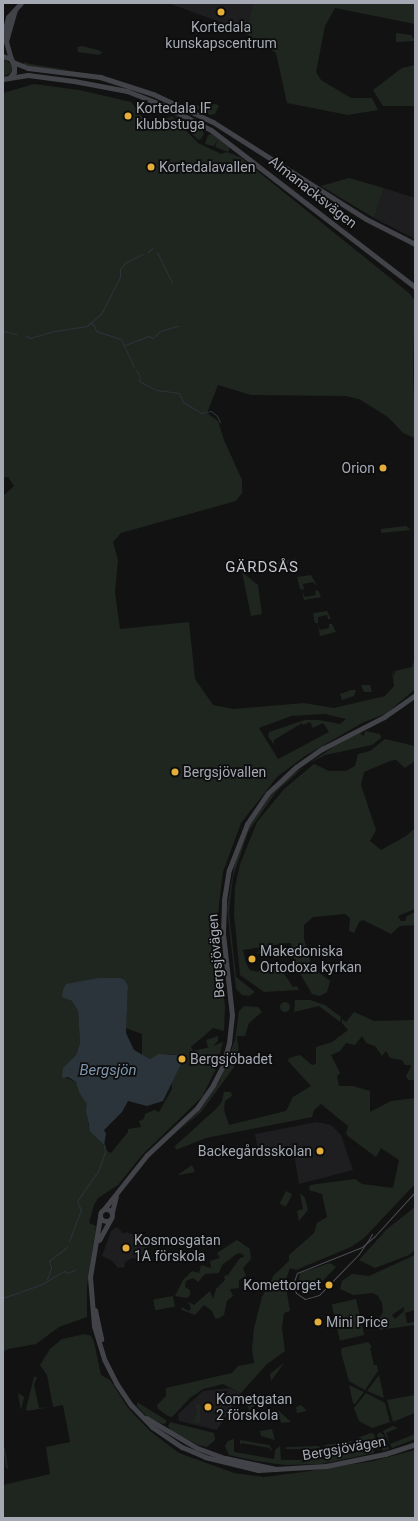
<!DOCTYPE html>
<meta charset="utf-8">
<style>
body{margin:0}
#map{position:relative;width:418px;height:1521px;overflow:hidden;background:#121213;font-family:Roboto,sans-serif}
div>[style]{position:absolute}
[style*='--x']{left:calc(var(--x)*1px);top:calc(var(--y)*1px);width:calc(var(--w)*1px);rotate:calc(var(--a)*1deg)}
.built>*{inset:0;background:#1e1e20;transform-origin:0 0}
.green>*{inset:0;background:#1f2620;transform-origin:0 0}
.round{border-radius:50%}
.water>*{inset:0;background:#2c343b}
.stream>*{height:1px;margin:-0.5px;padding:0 0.5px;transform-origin:0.5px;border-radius:0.5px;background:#2c343b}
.secondary>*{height:5px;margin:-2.5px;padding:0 2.5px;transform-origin:2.5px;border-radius:2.5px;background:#424348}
.secondary>.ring{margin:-2.5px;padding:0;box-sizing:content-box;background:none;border:5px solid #424348;border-radius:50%}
.tram>*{height:1px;margin:-0.5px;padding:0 0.5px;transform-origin:0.5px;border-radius:0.5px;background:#4d4e53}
.dots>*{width:11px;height:11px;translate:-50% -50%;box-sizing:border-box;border:2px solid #0d0d0e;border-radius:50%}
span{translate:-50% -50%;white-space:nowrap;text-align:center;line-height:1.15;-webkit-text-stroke:3.5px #0d0d0e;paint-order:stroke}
.poi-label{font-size:14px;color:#a5a9b3}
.left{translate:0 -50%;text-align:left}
.right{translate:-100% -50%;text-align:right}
.street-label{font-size:14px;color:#a5a9b3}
.neighbourhood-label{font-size:15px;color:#c5c8cf;letter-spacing:1px}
.water-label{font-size:15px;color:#7e95ac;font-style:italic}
.frame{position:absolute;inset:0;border:4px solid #a5a9b3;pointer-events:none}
</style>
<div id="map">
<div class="built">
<div style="clip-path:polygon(168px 3px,253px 3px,249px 21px,239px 29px)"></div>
<div style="clip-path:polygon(384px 188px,415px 198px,415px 239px,374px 218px)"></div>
<div style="left:296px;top:558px;width:4px;height:28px;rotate:76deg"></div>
<div style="clip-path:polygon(317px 1122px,331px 1125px,341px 1135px,353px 1170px,299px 1184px,293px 1148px,259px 1155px,255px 1134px)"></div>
<div style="clip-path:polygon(117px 1227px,124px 1234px,126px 1232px,137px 1236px,138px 1233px,151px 1238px,149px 1245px,138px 1259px,132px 1258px,124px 1263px,125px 1267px,118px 1268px,112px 1261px,102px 1256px,111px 1231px)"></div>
<div style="clip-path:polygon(230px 1388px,241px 1393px,217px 1430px,179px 1421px,178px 1414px,203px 1391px)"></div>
</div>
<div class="green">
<div style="clip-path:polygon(253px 3px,415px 3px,415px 24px,335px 8px,325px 26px,316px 72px,321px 80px,351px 98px,372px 98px,378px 110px,348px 115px,287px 103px,276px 53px,239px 29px,249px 21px)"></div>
<div style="clip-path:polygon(396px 33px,411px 35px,415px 41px,396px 42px)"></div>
<div style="clip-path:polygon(82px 46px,98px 50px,103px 52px,99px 55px,78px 52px,77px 47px)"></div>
<div style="clip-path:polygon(3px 58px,12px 65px,12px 72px,3px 77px)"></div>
<div style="clip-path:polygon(24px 62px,30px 64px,75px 71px,30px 67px,23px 65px)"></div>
<div style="clip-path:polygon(415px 65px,415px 106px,383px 106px,373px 90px,402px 68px)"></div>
<div style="clip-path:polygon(evenodd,34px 84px,79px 90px,131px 102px,143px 118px,157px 123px,172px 116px,198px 143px,221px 154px,227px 152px,240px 157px,409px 293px,415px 301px,413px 371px,415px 438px,403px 433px,388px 417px,359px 399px,346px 396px,251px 395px,218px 385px,207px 413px,218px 421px,224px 440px,242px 480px,242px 493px,236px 501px,121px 533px,113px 542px,118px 560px,115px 592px,120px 629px,189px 622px,195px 679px,213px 705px,234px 709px,304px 703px,334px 708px,385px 696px,394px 686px,392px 670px,394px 676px,395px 671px,412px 667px,415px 658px,415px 689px,387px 713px,362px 723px,305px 756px,277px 777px,241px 823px,223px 872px,219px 904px,217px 933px,225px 1007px,224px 1031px,213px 1028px,191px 1047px,193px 1051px,210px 1047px,208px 1047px,206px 1040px,218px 1036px,218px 1041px,213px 1046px,223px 1042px,216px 1069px,202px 1097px,142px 1155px,118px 1185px,98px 1198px,94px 1205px,89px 1223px,96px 1226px,87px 1286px,87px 1317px,59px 1327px,36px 1344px,8px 1349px,3px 1352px,3px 496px,14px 486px,8px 477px,3px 478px,3px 93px,34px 84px,325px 714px,346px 719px,340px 724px,319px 720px,305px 720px,269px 732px,268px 737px,274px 744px,274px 740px,302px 723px,303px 725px,310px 722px,313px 728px,323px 723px,329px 732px,278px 759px,259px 728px,291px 716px,325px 714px,34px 84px,99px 978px,125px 980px,128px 986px,126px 1028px,142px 1034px,142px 1055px,150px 1059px,169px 1054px,177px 1055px,181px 1056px,182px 1061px,172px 1082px,172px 1089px,159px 1112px,154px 1110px,145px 1114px,144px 1119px,139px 1121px,141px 1127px,128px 1129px,128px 1132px,111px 1153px,107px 1151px,104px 1141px,102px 1143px,92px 1132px,88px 1124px,87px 1104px,76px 1082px,62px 1076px,66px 1066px,76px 1055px,80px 1043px,78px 1011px,72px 1001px,62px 996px,99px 978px)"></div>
<div style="clip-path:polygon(216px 104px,219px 106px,215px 114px,210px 115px,192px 106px)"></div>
<div style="clip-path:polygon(172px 113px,202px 128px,204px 134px,201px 139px,198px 140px)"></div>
<div style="clip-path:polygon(212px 134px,230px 148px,228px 152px,215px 147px,218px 139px,214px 146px,205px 144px,208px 135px)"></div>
<div style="clip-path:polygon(349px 178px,384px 188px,374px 218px,321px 186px)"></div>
<div style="clip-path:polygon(406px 526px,411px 530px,381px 533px,381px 529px)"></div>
<div style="clip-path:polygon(242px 572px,258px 585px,262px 614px,251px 616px)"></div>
<div style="clip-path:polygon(311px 575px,317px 586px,313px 582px,303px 584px,304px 590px,300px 589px,297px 577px)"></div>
<div style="clip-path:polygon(318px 590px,321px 597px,304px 600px,302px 591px,305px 597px,316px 595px,315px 591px)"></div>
<div style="clip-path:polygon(327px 611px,331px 619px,328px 619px,327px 615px,318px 617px,318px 623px,315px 623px,313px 613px)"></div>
<div style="clip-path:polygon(329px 624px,332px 624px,336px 632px,320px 636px,318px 625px,320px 630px,329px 628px)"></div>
<div style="clip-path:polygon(361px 685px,370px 685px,372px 692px,364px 692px)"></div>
<div style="clip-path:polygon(351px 690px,356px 690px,354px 696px,342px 700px,340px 694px)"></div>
<div style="clip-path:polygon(365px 731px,380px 734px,381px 738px,372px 745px,325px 755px,306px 765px,276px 792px,248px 832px,233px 877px,229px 912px,236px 977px,255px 992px,249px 996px,242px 995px,236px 989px,227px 908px,235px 861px,249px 827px,269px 797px,287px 778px,335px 746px,360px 733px,364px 736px)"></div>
<div style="clip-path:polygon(385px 739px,415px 746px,415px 761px,405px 768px,396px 760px,390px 761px,364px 772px,361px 785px,376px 830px,370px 841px,381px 850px,406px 836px,415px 828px,415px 909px,398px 916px,401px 921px,405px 921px,407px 916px,415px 912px,415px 925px,400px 926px,391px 934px,363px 920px,359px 922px,354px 933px,349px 931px,350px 918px,345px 914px,313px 917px,304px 925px,304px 939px,312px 967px,330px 981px,327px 992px,320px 996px,312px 994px,295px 965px,291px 943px,287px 943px,243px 950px,246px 963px,250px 970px,258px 972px,274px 963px,279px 966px,293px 987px,297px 986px,299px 990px,264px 992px,240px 975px,234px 915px,235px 887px,240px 864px,257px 822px,284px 789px,314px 764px,329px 771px,346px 771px,355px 766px,358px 754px,370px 751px)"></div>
<div style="clip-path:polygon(259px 950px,271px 951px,272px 957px,264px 955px,264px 951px,257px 954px)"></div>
<div style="clip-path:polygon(295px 1000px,310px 1000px,325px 1005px,341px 1017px,340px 1022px,319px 1006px,294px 1012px)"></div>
<div class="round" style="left:280px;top:1002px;width:10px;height:10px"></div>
<div style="clip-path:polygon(244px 1006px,258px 1007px,262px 1012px,249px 1023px,245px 1036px,237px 1036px,239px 1055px,234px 1067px,201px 1112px,177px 1132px,200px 1110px,219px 1082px,235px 1040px,239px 1011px)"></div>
<div style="clip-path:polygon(354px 1012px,374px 1021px,415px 1020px,415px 1079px,413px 1080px,408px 1080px,406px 1076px,411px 1067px,410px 1065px,405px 1065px,402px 1060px,390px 1058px,386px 1051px,382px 1056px,375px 1046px,366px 1043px,362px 1036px,355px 1045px,346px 1043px,340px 1051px,331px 1055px,340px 1073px,337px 1076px,339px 1086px,353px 1086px,370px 1091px,370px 1112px,391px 1101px,415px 1098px,415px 1184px,364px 1238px,351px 1247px,296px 1270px,290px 1268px,285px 1282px,290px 1311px,284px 1313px,282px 1328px,285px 1351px,267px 1364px,241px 1393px,223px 1384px,203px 1389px,190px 1398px,172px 1417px,168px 1416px,158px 1409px,157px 1405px,166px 1396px,166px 1388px,232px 1373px,238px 1366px,254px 1363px,252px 1349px,254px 1328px,262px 1297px,274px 1275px,289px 1261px,289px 1255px,314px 1233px,317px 1223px,327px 1217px,322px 1194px,309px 1190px,310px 1185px,355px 1179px,362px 1184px,393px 1188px,399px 1160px,381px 1148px,376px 1157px,349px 1137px,346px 1134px,348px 1126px,321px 1104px,314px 1110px,312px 1117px,206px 1138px,176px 1150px,175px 1146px,217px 1108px,222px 1101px,224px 1092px,231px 1092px,232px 1096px,225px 1101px,224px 1110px,229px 1125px,286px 1111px,293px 1097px,311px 1086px,288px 1061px,289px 1058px,300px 1055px,312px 1065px,316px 1064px,316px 1047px,332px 1042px,348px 1030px,342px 1023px,342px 1019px,346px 1022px)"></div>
<div style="clip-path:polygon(192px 1165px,195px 1172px,179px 1175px,179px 1174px)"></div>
<div style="left:286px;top:1191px;width:7px;height:14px;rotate:27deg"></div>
<div style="clip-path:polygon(300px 1193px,305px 1198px,308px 1210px,299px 1221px,297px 1211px,303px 1209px)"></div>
<div style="clip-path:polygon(415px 1207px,415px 1250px,409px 1255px,375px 1268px,359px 1260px,386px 1230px)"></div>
<div style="clip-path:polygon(237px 1240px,250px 1249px,251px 1259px,243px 1268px,246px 1276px,239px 1280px,239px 1288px,230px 1289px,233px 1296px,227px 1301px,224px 1315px,218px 1319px,215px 1318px,212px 1311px,204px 1305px,195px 1315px,182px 1310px,181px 1307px,189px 1311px,191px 1308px,188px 1302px,194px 1305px,210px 1291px,213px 1299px,216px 1289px,225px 1280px,224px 1276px,228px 1275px,240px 1258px,244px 1257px,243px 1254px,238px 1253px,222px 1265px,219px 1273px,205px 1274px,198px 1282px,193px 1278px,186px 1281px,185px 1287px,190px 1290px,190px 1295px,187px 1298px,175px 1296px,183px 1280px,192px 1271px,199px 1273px,201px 1265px,211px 1268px,210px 1261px,220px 1258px,217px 1253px)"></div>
<div style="clip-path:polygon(evenodd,415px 1255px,415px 1310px,405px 1313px,407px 1323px,415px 1322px,415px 1325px,379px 1330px,378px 1321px,383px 1312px,382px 1303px,378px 1296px,373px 1293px,353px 1295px,340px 1289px,342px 1281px,352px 1274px,369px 1276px,415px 1255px,404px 1307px,404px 1311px,395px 1319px,392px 1315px,404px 1307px)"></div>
<div style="clip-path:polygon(330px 1263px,336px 1267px,313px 1291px,307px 1292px,303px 1288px,299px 1280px,300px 1273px)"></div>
<div style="left:173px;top:1296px;width:11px;height:20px;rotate:80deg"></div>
<div style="left:356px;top:1299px;width:37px;height:25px;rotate:77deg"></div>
<div style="clip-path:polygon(85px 1334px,91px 1336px,94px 1342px,101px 1375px,110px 1380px,128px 1408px,150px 1431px,179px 1453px,234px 1473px,264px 1477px,303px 1472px,373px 1461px,415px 1450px,415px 1518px,3px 1518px,3px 1485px,50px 1474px,46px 1447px,70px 1442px,63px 1405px,53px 1407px,47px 1375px,40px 1365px,50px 1349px,62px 1339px)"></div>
<div style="clip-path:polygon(368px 1342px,372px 1347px,370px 1348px,374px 1365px,377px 1365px,378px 1371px,365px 1390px,349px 1381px,341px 1352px,342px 1348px)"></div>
<div style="clip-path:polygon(285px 1362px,284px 1363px,271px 1381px,270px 1374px)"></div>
<div style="clip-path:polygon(379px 1375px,384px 1398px,367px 1391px)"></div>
<div style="clip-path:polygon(34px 1377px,37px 1377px,34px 1384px,39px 1408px,50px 1407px,27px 1411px,26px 1409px)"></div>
<div style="clip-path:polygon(16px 1383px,18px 1393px,24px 1397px,21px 1410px)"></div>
<div style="clip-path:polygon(349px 1385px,364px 1392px,355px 1404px,353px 1403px)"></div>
<div style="clip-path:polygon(366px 1393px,385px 1403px,390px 1422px,372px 1428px,359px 1421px,354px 1408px)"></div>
<div style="clip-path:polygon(415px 1395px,415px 1413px,393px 1422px,387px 1400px)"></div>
<div style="clip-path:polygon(257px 1399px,259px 1401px,249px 1411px,247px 1403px)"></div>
<div style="clip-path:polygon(137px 1402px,166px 1420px,166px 1423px,163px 1424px,148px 1418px,137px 1406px)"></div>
<div style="clip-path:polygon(195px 1404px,200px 1404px,200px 1423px,193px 1422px,197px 1411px)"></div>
<div style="clip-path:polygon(301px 1405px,307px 1411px,297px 1413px,296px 1407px)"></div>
<div style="clip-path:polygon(278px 1410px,291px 1422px,281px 1423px)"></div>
<div style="clip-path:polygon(170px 1422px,214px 1433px,215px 1440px,207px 1447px,198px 1445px,171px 1431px,168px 1426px)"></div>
<div style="clip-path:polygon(393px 1426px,398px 1428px,386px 1433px,390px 1444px,415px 1434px,415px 1439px,392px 1448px,383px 1431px)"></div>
<div style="clip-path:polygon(272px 1429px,275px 1440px,261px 1436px,260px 1431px)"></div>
<div style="clip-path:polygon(380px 1432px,384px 1436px,389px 1449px,383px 1451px,377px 1435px)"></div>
<div style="clip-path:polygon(371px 1433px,374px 1434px,377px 1444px,373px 1447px,374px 1453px,321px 1464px,285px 1465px,256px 1461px,229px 1455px,225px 1446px,228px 1441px,234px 1439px,234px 1452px,274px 1459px,275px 1450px,280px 1446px,281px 1460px,312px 1460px,369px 1450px,366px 1440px,358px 1441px,358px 1438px)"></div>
<div style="clip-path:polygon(240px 1440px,269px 1445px,272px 1449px,270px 1451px,270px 1448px,241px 1443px,240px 1446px)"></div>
<div style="clip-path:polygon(351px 1441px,354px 1442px,324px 1447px,325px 1445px)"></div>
<div style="clip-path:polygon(3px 1445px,5px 1448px,8px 1469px,6px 1468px)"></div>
<div style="clip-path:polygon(319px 1446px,320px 1448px,311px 1449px,285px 1449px,287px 1447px)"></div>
</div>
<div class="water">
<div style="clip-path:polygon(99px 978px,120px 978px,125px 980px,128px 986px,126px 1033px,134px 1050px,150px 1059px,159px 1054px,177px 1055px,182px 1062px,163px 1101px,147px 1106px,128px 1101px,122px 1112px,104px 1130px,106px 1134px,104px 1145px,90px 1131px,86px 1110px,87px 1104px,80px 1094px,76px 1082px,68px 1077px,63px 1078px,62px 1076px,63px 1068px,76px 1055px,80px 1043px,78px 1011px,72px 1001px,62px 997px,63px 990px,66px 984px)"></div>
</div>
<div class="stream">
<div style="--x:148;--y:252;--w:6;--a:-39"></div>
<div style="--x:157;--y:252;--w:34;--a:64"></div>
<div style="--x:90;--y:323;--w:4;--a:27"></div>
<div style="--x:94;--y:325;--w:6;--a:72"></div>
<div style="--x:96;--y:331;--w:26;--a:18"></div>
<div style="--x:121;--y:339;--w:31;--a:65"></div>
<div style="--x:3;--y:331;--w:14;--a:12"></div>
<div style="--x:26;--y:336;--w:4;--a:27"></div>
<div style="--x:30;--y:338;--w:26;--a:-16"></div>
<div style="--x:55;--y:331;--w:32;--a:-9"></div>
<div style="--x:87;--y:326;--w:18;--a:-41"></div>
<div style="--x:101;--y:314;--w:42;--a:-62.8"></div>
<div style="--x:120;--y:277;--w:8;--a:-90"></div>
<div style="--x:120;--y:269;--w:8;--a:-50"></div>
<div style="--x:125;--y:263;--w:20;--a:-27"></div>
<div style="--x:125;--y:345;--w:25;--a:-21"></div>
<div style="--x:148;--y:336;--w:5;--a:22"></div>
<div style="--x:153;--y:338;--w:10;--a:-45"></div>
<div style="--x:160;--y:331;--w:19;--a:-16"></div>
<div style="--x:136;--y:370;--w:7;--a:56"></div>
<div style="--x:140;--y:376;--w:5;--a:101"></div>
<div style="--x:139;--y:381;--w:20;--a:27"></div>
<div style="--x:157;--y:390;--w:22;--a:8"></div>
<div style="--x:179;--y:393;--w:10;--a:66"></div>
<div style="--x:183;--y:402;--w:21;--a:31"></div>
<div style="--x:201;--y:413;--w:10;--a:-11"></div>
<div style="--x:211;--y:411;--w:8;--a:40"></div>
<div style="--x:217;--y:416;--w:7;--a:63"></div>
<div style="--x:69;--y:1241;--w:33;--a:-69"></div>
<div style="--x:81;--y:1210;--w:10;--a:-114"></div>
<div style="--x:77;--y:1201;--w:39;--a:-55"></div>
<div style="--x:99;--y:1169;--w:18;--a:-71"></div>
<div style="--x:105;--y:1152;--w:7;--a:-98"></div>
<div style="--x:47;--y:1279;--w:12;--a:-70"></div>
<div style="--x:51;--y:1268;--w:7;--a:-106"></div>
<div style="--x:49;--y:1261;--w:23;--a:-38"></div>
<div style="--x:3;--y:1298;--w:41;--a:-19.7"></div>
<div style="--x:42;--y:1284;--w:26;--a:-31"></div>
<div style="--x:64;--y:1271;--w:4;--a:34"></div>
<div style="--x:67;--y:1273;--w:9;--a:-21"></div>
</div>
<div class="secondary">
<div style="--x:3;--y:36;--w:20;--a:-75"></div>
<div style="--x:8;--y:17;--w:19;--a:-47"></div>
<div style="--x:3;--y:56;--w:9;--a:21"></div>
<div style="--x:11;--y:59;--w:8;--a:67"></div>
<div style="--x:14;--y:66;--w:6;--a:90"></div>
<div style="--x:14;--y:72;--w:8;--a:130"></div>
<div style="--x:11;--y:59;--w:19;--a:-106"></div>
<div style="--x:6;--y:41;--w:32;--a:-74"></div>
<div style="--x:13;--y:62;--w:16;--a:22"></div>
<div style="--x:28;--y:68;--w:73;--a:7.1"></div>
<div style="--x:100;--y:77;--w:56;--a:17.8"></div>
<div style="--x:153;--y:94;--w:66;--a:25"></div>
<div style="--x:213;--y:122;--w:181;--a:32.4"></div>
<div style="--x:366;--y:219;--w:55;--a:27"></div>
<div style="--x:3;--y:79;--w:25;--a:-9"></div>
<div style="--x:28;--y:75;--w:46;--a:7.4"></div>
<div style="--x:74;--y:81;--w:54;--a:10.7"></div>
<div style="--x:127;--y:91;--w:41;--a:21.5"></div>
<div style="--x:165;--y:106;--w:52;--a:27.6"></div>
<div style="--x:211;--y:130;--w:257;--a:37.6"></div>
<div class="ring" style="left:100px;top:1209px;width:7px;height:7px"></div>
<div style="--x:104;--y:1209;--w:69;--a:-51.5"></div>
<div style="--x:147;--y:1155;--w:69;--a:-43.2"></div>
<div style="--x:197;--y:1108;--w:28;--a:-55"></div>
<div style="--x:213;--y:1085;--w:22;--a:-63"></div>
<div style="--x:223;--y:1065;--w:23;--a:-75"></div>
<div style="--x:229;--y:1043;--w:28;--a:-84"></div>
<div style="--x:232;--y:1015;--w:82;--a:-96.3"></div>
<div style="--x:223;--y:933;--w:33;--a:-88"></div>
<div style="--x:224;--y:900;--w:30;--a:-81"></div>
<div style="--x:229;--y:870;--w:49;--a:-68.6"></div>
<div style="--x:247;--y:824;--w:37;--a:-56"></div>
<div style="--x:268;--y:793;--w:38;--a:-43"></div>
<div style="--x:296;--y:767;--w:32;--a:-35"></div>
<div style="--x:322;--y:749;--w:70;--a:-27.3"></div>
<div style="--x:384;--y:717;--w:38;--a:-35"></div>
<div style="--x:112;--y:1212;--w:16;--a:-76"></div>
<div style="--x:100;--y:1217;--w:61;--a:99.5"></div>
<div style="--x:90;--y:1277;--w:49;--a:85.3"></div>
<div style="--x:94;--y:1326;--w:34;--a:73"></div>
<div style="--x:104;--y:1359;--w:27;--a:63"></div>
<div style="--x:116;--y:1383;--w:27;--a:56"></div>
<div style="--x:131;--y:1405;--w:30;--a:46"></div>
<div style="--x:152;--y:1427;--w:36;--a:34"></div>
<div style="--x:182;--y:1447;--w:25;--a:23"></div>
<div style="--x:205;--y:1457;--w:55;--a:13.8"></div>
<div style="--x:258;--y:1470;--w:68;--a:-3.4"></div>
<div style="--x:326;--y:1466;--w:60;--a:-11.5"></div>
<div style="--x:385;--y:1454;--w:32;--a:-18"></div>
<div style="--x:99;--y:1240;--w:23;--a:-61"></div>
<div style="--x:95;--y:1310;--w:30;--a:78"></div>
<div style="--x:146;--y:1418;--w:59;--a:30.5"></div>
<div style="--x:197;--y:1448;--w:30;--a:20"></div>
<div style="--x:225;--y:1458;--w:52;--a:12.2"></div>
</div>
<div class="tram">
<div style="--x:372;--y:1234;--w:6;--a:121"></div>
<div style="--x:369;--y:1239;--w:18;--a:124"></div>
<div style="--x:359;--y:1254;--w:57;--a:134.3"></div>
<div style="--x:319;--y:1295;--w:15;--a:164"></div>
<div style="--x:305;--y:1299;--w:11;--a:-146"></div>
<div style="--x:296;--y:1293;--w:9;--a:-108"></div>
<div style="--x:293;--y:1284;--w:12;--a:-70"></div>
<div style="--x:297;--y:1273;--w:70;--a:-21.8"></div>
<div style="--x:362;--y:1247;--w:16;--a:-40"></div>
<div style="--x:374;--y:1237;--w:61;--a:-47.7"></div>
</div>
<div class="dots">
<div style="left:221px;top:12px;background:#e3af3a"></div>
<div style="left:128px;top:116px;background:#e3af3a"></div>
<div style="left:151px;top:167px;background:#e3af3a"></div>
<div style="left:383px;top:468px;background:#e3af3a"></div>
<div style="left:175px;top:772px;background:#e3af3a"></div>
<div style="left:252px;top:959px;background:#e3af3a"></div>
<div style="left:182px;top:1059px;background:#e3af3a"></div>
<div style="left:320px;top:1151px;background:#e3af3a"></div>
<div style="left:126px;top:1248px;background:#e3af3a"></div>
<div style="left:329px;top:1285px;background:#e3af3a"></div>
<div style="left:318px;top:1322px;background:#e3af3a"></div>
<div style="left:208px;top:1407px;background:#e3af3a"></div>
</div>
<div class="poi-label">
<span style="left:221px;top:35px">Kortedala<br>kunskapscentrum</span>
<span class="left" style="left:136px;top:116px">Kortedala IF<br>klubbstuga</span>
<span class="left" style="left:159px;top:167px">Kortedalavallen</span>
<span class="right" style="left:375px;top:468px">Orion</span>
<span class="left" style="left:183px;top:772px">Bergsjövallen</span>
<span class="left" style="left:260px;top:959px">Makedoniska<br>Ortodoxa kyrkan</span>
<span class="left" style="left:190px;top:1059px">Bergsjöbadet</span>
<span class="right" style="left:312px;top:1151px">Backegårdsskolan</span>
<span class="left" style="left:134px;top:1248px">Kosmosgatan<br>1A förskola</span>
<span class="right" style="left:321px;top:1285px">Komettorget</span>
<span class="left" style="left:326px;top:1322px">Mini Price</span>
<span class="left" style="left:216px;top:1407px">Kometgatan<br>2 förskola</span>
</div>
<div class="street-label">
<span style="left:313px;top:192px;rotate:38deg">Almanacksvägen</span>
<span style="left:216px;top:956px;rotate:-95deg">Bergsjövägen</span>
<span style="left:344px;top:1448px;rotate:-10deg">Bergsjövägen</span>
</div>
<div class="neighbourhood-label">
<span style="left:262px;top:568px">GÄRDSÅS</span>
</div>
<div class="water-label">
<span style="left:108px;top:1071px">Bergsjön</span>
</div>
<div class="frame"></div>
</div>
